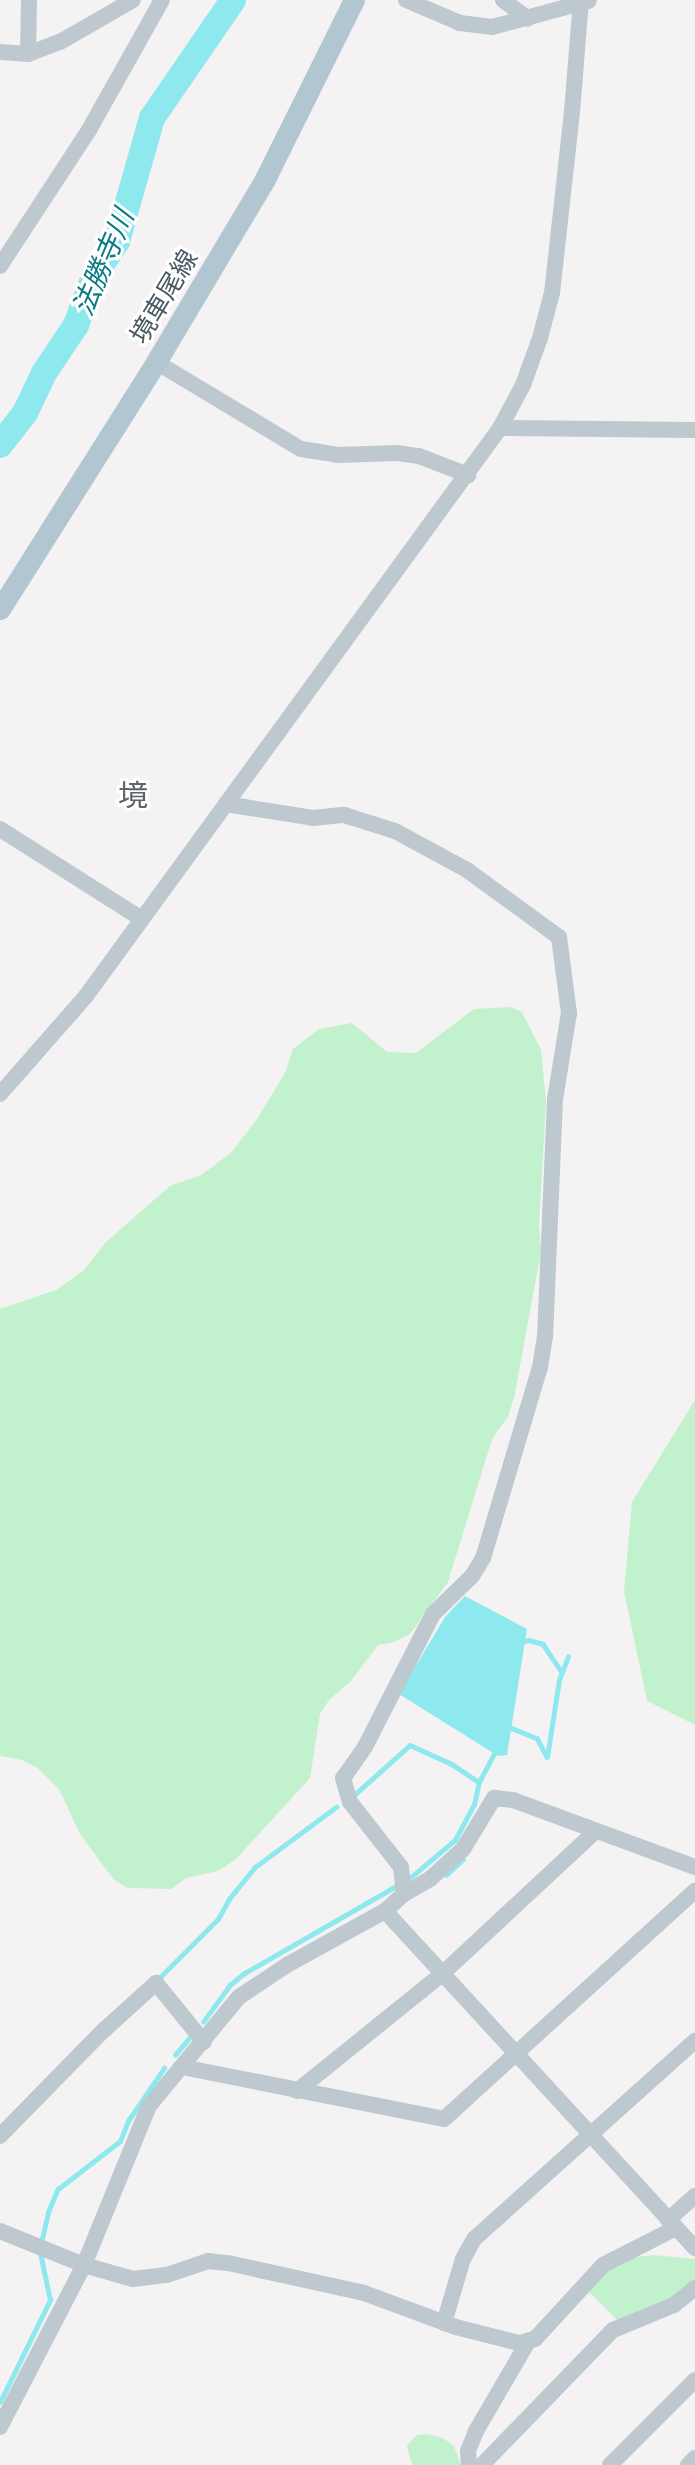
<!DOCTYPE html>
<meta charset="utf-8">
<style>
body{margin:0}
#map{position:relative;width:695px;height:2465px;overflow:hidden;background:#f5f2f3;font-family:Commissioner,"Noto Sans JP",sans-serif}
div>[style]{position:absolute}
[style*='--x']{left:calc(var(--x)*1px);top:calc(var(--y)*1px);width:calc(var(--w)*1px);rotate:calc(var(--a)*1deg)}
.green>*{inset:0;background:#c2f1cd}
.water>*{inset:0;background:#8ee9ef}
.stream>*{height:4.5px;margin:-2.25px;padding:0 2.25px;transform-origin:2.25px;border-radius:2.25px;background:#8ee9ef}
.river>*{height:26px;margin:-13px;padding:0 13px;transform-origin:13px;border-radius:13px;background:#8ee9ef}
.minor>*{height:16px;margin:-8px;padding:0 8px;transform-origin:8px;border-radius:8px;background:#bdc9cf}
.major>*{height:21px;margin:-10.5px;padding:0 10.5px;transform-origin:10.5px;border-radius:10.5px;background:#b2c6d1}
span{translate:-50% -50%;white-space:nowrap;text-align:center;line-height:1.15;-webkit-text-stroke:6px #fff;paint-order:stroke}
.street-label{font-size:26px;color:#495961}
.water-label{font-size:28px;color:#0b7c83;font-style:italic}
.quarter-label{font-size:30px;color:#5e6468}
</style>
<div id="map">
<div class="green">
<div style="clip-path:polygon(510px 1007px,522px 1012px,541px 1050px,546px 1101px,539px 1226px,541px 1252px,514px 1398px,508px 1417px,495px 1434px,489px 1449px,448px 1582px,410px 1634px,394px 1642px,378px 1645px,351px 1681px,329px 1700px,320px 1714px,310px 1778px,236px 1859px,218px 1871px,186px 1878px,171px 1889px,128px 1888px,114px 1880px,80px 1834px,59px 1789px,39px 1769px,22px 1760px,0 1756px,0 1309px,56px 1290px,84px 1270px,106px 1242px,170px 1186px,201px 1175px,231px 1153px,257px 1119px,285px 1073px,293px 1049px,319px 1029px,352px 1023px,387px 1052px,416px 1053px,474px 1009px)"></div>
<div style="clip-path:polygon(695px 1400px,695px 1725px,647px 1701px,624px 1591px,632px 1502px)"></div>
<div style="clip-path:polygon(654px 2255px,695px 2259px,695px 2282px,680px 2297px,619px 2322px,588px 2291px,609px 2269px,628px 2258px)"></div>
<div style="clip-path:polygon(427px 2434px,443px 2438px,454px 2446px,461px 2465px,412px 2465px,407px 2446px,417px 2435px)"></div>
</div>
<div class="water">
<div style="clip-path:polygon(465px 1596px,527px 1629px,507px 1755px,498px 1756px,399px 1694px,445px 1617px)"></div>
</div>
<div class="stream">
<div style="--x:519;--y:1642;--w:10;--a:-11"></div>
<div style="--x:529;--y:1640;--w:15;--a:16"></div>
<div style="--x:543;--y:1644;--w:32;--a:56"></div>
<div style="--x:504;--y:1725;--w:35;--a:22"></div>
<div style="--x:537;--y:1738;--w:21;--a:62"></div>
<div style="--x:547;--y:1757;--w:78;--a:-81.1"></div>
<div style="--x:559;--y:1680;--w:25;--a:-69"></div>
<div style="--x:353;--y:1796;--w:76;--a:-41.8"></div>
<div style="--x:410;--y:1745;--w:46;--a:24.3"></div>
<div style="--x:452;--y:1764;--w:32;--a:34"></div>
<div style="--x:446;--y:1875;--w:23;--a:-43"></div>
<div style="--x:411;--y:1877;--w:57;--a:-40.1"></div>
<div style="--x:455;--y:1840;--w:40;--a:-62"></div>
<div style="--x:474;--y:1805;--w:24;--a:-78"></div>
<div style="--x:479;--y:1782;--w:38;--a:-62"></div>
<div style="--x:160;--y:1977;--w:82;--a:-45"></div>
<div style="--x:218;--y:1919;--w:23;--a:-61"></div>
<div style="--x:229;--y:1899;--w:41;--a:-50.9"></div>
<div style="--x:255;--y:1867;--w:101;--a:-36.5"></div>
<div style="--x:203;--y:2022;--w:46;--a:-53.9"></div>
<div style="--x:230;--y:1985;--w:17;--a:-40"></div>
<div style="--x:243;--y:1974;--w:177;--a:-29.9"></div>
<div style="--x:175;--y:2055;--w:25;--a:-50"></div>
<div style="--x:42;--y:2239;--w:28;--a:-77"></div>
<div style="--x:48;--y:2212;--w:25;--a:-67"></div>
<div style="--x:58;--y:2189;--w:78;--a:-37.7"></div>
<div style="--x:120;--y:2141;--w:22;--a:-68"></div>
<div style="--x:128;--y:2121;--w:64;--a:-55.8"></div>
<div style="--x:0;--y:2402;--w:114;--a:-63.9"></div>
<div style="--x:50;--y:2300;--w:48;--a:-102"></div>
</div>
<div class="river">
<div style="--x:0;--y:445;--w:41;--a:-52"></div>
<div style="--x:25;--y:413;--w:44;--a:-64.6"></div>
<div style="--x:44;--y:373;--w:58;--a:-56.3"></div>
<div style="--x:76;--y:325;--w:54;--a:-69.6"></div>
<div style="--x:95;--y:274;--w:40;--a:-56"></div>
<div style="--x:117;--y:241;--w:128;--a:-74.1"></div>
<div style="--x:152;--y:118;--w:143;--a:-55.5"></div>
</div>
<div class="minor">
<div style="--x:406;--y:0;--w:59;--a:23.1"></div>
<div style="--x:460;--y:23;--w:32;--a:7"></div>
<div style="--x:492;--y:27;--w:100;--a:-15"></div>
<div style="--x:503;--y:0;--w:31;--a:37"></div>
<div style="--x:0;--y:52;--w:28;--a:4"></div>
<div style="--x:28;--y:54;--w:34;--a:-21"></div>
<div style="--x:60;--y:42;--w:84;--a:-29.9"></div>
<div style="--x:28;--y:54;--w:54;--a:-88.9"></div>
<div style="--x:0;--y:266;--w:163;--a:-56.8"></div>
<div style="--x:89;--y:130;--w:149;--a:-60.7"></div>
<div style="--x:156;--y:362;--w:169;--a:31"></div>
<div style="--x:301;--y:449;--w:36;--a:9"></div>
<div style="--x:337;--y:455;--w:60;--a:-1.9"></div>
<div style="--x:397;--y:453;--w:22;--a:8"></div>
<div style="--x:419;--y:456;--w:53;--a:21.2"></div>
<div style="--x:500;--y:428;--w:195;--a:0.6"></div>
<div style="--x:226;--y:804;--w:88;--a:9.1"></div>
<div style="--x:313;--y:818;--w:31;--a:-6"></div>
<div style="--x:344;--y:815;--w:53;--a:17.4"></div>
<div style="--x:395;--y:831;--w:82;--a:28.4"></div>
<div style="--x:467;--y:870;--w:114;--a:36.1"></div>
<div style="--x:559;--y:937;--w:77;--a:82.5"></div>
<div style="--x:569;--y:1013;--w:87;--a:99.2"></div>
<div style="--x:555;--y:1099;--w:237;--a:92.4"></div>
<div style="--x:545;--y:1336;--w:31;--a:99"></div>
<div style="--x:540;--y:1367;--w:199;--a:106.6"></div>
<div style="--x:483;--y:1558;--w:21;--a:121"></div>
<div style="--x:472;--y:1576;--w:54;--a:135.7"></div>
<div style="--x:433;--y:1614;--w:149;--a:117.1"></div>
<div style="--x:365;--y:1747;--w:38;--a:125"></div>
<div style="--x:343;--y:1778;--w:25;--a:74"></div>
<div style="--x:350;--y:1802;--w:83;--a:51.9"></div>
<div style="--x:401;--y:1867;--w:27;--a:84"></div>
<div style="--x:0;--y:829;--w:168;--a:32.4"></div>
<div style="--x:0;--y:1094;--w:130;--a:-48.7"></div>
<div style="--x:86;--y:996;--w:703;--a:-53.91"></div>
<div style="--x:500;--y:428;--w:49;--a:-61.9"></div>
<div style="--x:523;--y:385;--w:50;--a:-70.1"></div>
<div style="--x:540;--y:338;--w:47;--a:-75.1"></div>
<div style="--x:552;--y:293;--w:182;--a:-83.7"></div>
<div style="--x:572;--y:112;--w:112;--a:-85.4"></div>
<div style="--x:385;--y:1911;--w:458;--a:47.4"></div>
<div style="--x:182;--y:2067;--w:267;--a:11.2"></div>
<div style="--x:444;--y:2119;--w:339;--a:-42.3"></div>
<div style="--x:297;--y:2091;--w:188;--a:-38.9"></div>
<div style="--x:443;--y:1973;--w:209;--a:-42.9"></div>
<div style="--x:0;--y:2136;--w:147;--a:-45.6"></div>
<div style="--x:103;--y:2031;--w:72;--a:-42.2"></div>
<div style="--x:156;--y:1983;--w:76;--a:50.9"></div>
<div style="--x:668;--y:2220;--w:36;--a:-42"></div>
<div style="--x:0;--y:2231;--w:91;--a:22"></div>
<div style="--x:84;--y:2265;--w:51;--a:15.9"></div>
<div style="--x:133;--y:2279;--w:34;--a:-7"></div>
<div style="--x:167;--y:2275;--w:43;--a:-18.9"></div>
<div style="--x:208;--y:2261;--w:20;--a:6"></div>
<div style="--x:228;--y:2263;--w:139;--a:12.4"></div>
<div style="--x:364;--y:2293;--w:98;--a:20.3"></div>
<div style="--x:456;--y:2327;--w:65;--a:14.3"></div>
<div style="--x:519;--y:2343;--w:16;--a:-14"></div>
<div style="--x:535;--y:2339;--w:100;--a:-47.4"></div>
<div style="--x:603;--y:2265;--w:82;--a:-26.9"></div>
<div style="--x:444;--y:2323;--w:67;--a:-73.5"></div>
<div style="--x:463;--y:2259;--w:23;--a:-61"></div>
<div style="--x:474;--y:2239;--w:297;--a:-41.9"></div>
<div style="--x:0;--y:2427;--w:182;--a:-62.6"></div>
<div style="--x:84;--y:2265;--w:172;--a:-67.8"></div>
<div style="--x:149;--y:2106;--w:141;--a:-50.5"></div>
<div style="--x:239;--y:1997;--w:58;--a:-33.7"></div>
<div style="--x:287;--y:1965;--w:112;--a:-28.9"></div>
<div style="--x:385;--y:1911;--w:25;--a:-42"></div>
<div style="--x:404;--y:1894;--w:30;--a:-30"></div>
<div style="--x:430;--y:1879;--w:45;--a:-42.3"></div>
<div style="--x:463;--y:1849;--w:60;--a:-58.7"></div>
<div style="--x:494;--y:1798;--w:19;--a:6"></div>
<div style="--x:513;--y:1800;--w:194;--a:20.2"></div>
<div style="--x:469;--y:2465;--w:14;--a:-94"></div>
<div style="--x:468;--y:2451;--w:22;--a:-68"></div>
<div style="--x:476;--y:2431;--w:105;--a:-59.8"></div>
<div style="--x:482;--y:2465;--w:188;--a:-45.9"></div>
<div style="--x:613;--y:2330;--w:66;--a:-22.3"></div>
<div style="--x:674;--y:2305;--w:27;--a:-39"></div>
<div style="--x:610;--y:2465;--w:120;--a:-45"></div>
<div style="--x:688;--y:2465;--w:10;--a:-45"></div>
</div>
<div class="major">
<div style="--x:0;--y:609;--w:292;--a:-57.7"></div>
<div style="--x:156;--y:362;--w:211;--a:-59.2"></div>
<div style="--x:264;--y:181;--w:202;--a:-63.6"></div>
</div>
<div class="street-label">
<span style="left:163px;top:296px;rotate:-59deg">境車尾線</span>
</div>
<div class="water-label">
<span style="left:102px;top:262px;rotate:-67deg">法勝寺川</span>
</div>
<div class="quarter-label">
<span style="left:133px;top:794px">境</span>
</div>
</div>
